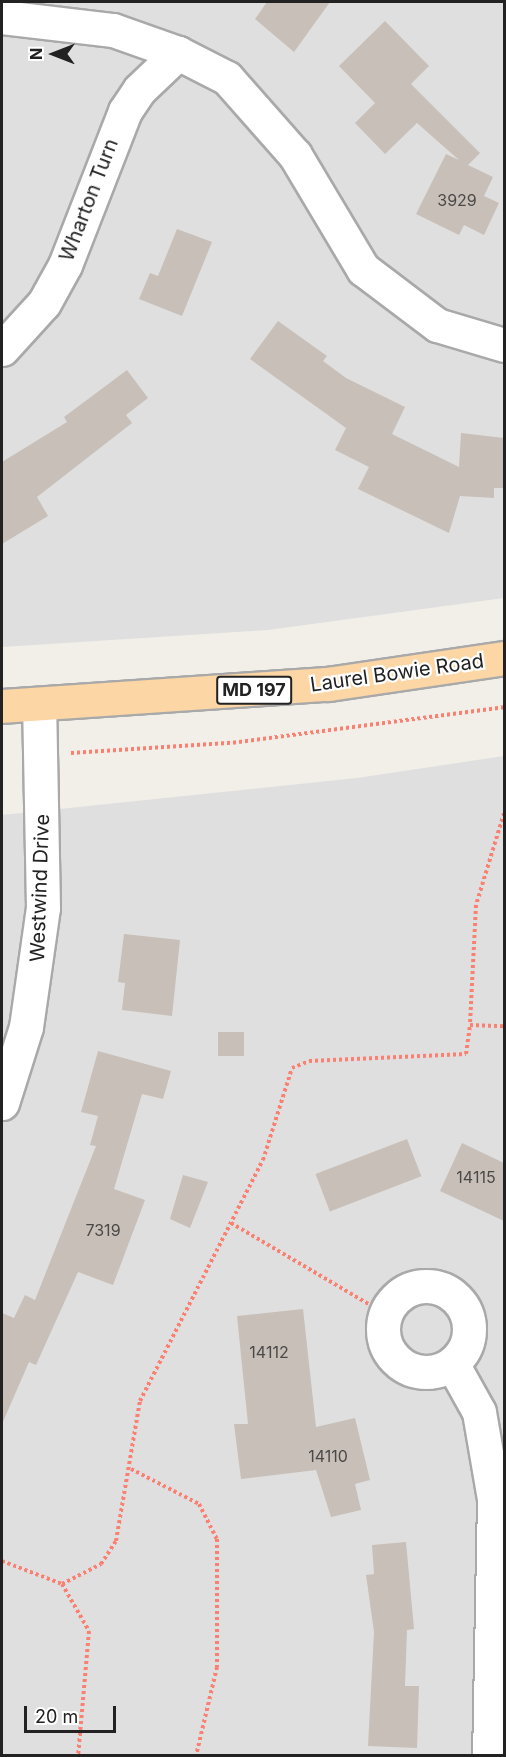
<!DOCTYPE html>
<style>
body{margin:0}
#map{position:relative;width:506px;height:1757px;overflow:hidden;background:#f2efe9;font-family:Inter,sans-serif}
div>[style]{position:absolute}
[style*='--x']{left:calc(var(--x)*1px);top:calc(var(--y)*1px);width:calc(var(--w)*1px);rotate:calc(var(--a)*1deg)}
.residential>*{inset:0;background:#e0dfdf}
.building>*{inset:0;background:#c7bfb8;transform-origin:0 0}
.path>*{height:4px;margin-top:-2px;transform-origin:0;background:repeating-linear-gradient(90deg,#fa8072 0 3px,transparent 0 6px)}
.roads{filter:drop-shadow(2px 0 #a9a9a9) drop-shadow(-2px 0 #a9a9a9) drop-shadow(0 2px #a9a9a9) drop-shadow(0 -2px #a9a9a9)}
.minor>*{height:33px;margin:-16.5px;padding:0 16.5px;transform-origin:16.5px;border-radius:16.5px;background:#fff}
.minor>.ring{margin:-16.5px;padding:0;box-sizing:content-box;background:none;border:33px solid #fff;border-radius:50%}
.primary>*{height:33px;margin:-16.5px;padding:0 16.5px;transform-origin:16.5px;border-radius:16.5px;background:#fcd6a4}
span{translate:-50% -50%;white-space:nowrap;text-align:center;line-height:1.15;-webkit-text-stroke:4.5px #fff;paint-order:stroke}
.number-label{font-size:16px;color:#4b4948}
.number-label span{-webkit-text-stroke-width:0}
.shield-label span{padding:2px 4px;background:#fff;border:2px solid;border-radius:4px;-webkit-text-stroke-width:0}
.shield-label{font-size:18px;color:#222;font-weight:700}
.street-label{font-size:20px;color:#222}
.frame{position:absolute;inset:0;border:3px solid #222;pointer-events:none}
.north{position:absolute;left:24px;top:24px;width:60px;height:60px;-webkit-text-stroke:4px #fff;paint-order:stroke;rotate:270deg;font-size:16px;font-weight:700;line-height:24px;text-align:center;color:#222}
.north::after{content:'';display:block;margin:auto;width:21px;height:27px;background:#222;clip-path:polygon(50% 0,100% 100%,50% 72%,0 100%)}
.scale{position:absolute;left:24px;top:1706px;width:92px;height:27px;box-sizing:border-box;border:3px solid #222;border-top:0;padding-left:8px;font-size:18px;line-height:21px;white-space:nowrap;color:#222;-webkit-text-stroke:4px #fff;paint-order:stroke}
</style>
<div id="map">
<div class="residential">
<div style="clip-path:polygon(2px 2px,504px 2px,504px 598px,268px 630px,2px 647px)"></div>
<div style="clip-path:polygon(504px 756px,504px 1755px,2px 1755px,2px 815px,357px 778px)"></div>
</div>
<div class="building">
<div style="clip-path:polygon(267px 2px,330px 2px,294px 52px,255px 19px)"></div>
<div style="clip-path:polygon(385px 21px,429px 66px,411px 84px,480px 153px,468px 165px,493px 177px,484px 196px,499px 203px,484px 235px,464px 225px,459px 235px,416px 214px,446px 154px,459px 160px,417px 123px,385px 154px,355px 123px,375px 103px,339px 66px)"></div>
<div style="clip-path:polygon(177px 229px,212px 242px,182px 316px,139px 299px,150px 273px,158px 276px)"></div>
<div style="clip-path:polygon(278px 321px,327px 356px,323px 361px,346px 378px,405px 407px,392px 434px,459px 467px,461px 433px,504px 438px,504px 488px,494px 488px,494px 498px,460px 496px,449px 533px,358px 489px,369px 467px,335px 450px,346px 428px,250px 359px)"></div>
<div style="clip-path:polygon(127px 370px,148px 398px,126px 415px,132px 423px,37px 497px,48px 516px,2px 544px,2px 462px,67px 422px,64px 417px)"></div>
<div style="clip-path:polygon(124px 934px,180px 940px,172px 1016px,122px 1010px,125px 983px,118px 982px)"></div>
<div style="left:244px;top:1032px;width:24px;height:26px;rotate:90deg"></div>
<div style="clip-path:polygon(98px 1051px,171px 1071px,163px 1099px,142px 1094px,114px 1189px,145px 1200px,113px 1285px,78px 1272px,36px 1365px,29px 1362px,2px 1424px,2px 1313px,14px 1318px,25px 1295px,35px 1300px,96px 1146px,90px 1145px,98px 1116px,81px 1112px)"></div>
<div style="left:407px;top:1139px;width:40px;height:98px;rotate:69deg"></div>
<div style="clip-path:polygon(462px 1143px,504px 1163px,504px 1221px,440px 1191px)"></div>
<div style="clip-path:polygon(183px 1175px,208px 1182px,190px 1228px,170px 1219px)"></div>
<div style="clip-path:polygon(303px 1309px,316px 1427px,355px 1418px,370px 1480px,355px 1484px,361px 1510px,331px 1517px,316px 1470px,241px 1479px,234px 1424px,248px 1424px,237px 1316px)"></div>
<div style="clip-path:polygon(406px 1542px,414px 1629px,407px 1630px,405px 1686px,419px 1686px,417px 1748px,368px 1746px,374px 1632px,366px 1575px,374px 1574px,372px 1545px)"></div>
</div>
<div class="path">
<div style="--x:71;--y:753;--w:168;--a:-3.7"></div>
<div style="--x:239;--y:742;--w:267;--a:-7.5"></div>
<div style="--x:504;--y:813;--w:96;--a:106.9"></div>
<div style="--x:476;--y:905;--w:120;--a:92.9"></div>
<div style="--x:470;--y:1025;--w:34;--a:2"></div>
<div style="--x:231;--y:1223;--w:181;--a:30.5"></div>
<div style="--x:131;--y:1469;--w:76;--a:27.2"></div>
<div style="--x:199;--y:1504;--w:39;--a:63"></div>
<div style="--x:217;--y:1539;--w:128;--a:90"></div>
<div style="--x:217;--y:1667;--w:91;--a:103.3"></div>
<div style="--x:2;--y:1561;--w:64;--a:21"></div>
<div style="--x:62;--y:1584;--w:44;--a:-27.1"></div>
<div style="--x:101;--y:1564;--w:27;--a:-57"></div>
<div style="--x:116;--y:1541;--w:142;--a:-80.3"></div>
<div style="--x:140;--y:1401;--w:271;--a:-63"></div>
<div style="--x:263;--y:1160;--w:96;--a:-72.5"></div>
<div style="--x:292;--y:1068;--w:18;--a:-22"></div>
<div style="--x:309;--y:1061;--w:157;--a:-2.6"></div>
<div style="--x:466;--y:1054;--w:29;--a:-82"></div>
<div style="--x:62;--y:1584;--w:54;--a:60.1"></div>
<div style="--x:89;--y:1631;--w:125;--a:95"></div>
</div>
<div class="roads">
<div class="minor">
<div style="--x:2;--y:17;--w:112;--a:6.7"></div>
<div style="--x:113;--y:30;--w:69;--a:19.5"></div>
<div style="--x:178;--y:53;--w:55;--a:27"></div>
<div style="--x:227;--y:78;--w:103;--a:48.6"></div>
<div style="--x:295;--y:155;--w:133;--a:59.2"></div>
<div style="--x:363;--y:269;--w:93;--a:37.1"></div>
<div style="--x:437;--y:325;--w:70;--a:16.6"></div>
<div style="--x:2;--y:349;--w:62;--a:-47.6"></div>
<div style="--x:44;--y:303;--w:43;--a:-61.1"></div>
<div style="--x:65;--y:265;--w:165;--a:-68.7"></div>
<div style="--x:125;--y:111;--w:25;--a:-56"></div>
<div style="--x:139;--y:90;--w:54;--a:-43.5"></div>
<div style="--x:2;--y:1103;--w:80;--a:-72.5"></div>
<div style="--x:26;--y:1027;--w:120;--a:-81.9"></div>
<div style="--x:43;--y:908;--w:203;--a:-91.1"></div>
<div class="ring" style="left:383px;top:1286px;width:53px;height:53px"></div>
<div style="--x:454;--y:1367;--w:51;--a:60.9"></div>
<div style="--x:479;--y:1412;--w:88;--a:80.2"></div>
<div style="--x:494;--y:1499;--w:257;--a:91.1"></div>
</div>
<div class="primary">
<div style="--x:2;--y:706;--w:327;--a:-3.9"></div>
<div style="--x:328;--y:684;--w:178;--a:-8.4"></div>
</div>
</div>
<div class="number-label">
<span style="left:457px;top:200px">3929</span>
<span style="left:476px;top:1177px">14115</span>
<span style="left:103px;top:1230px">7319</span>
<span style="left:269px;top:1352px">14112</span>
<span style="left:328px;top:1456px">14110</span>
</div>
<div class="shield-label">
<span style="left:254px;top:690px">MD 197</span>
</div>
<div class="street-label">
<span style="left:89px;top:200px;rotate:-69deg">Wharton Turn</span>
<span style="left:397px;top:673px;rotate:-8deg">Laurel Bowie Road</span>
<span style="left:40px;top:888px;rotate:-88deg">Westwind Drive</span>
</div>
<div class="frame"></div>
<div class="north">N</div>
<div class="scale">20 m</div>
</div>
